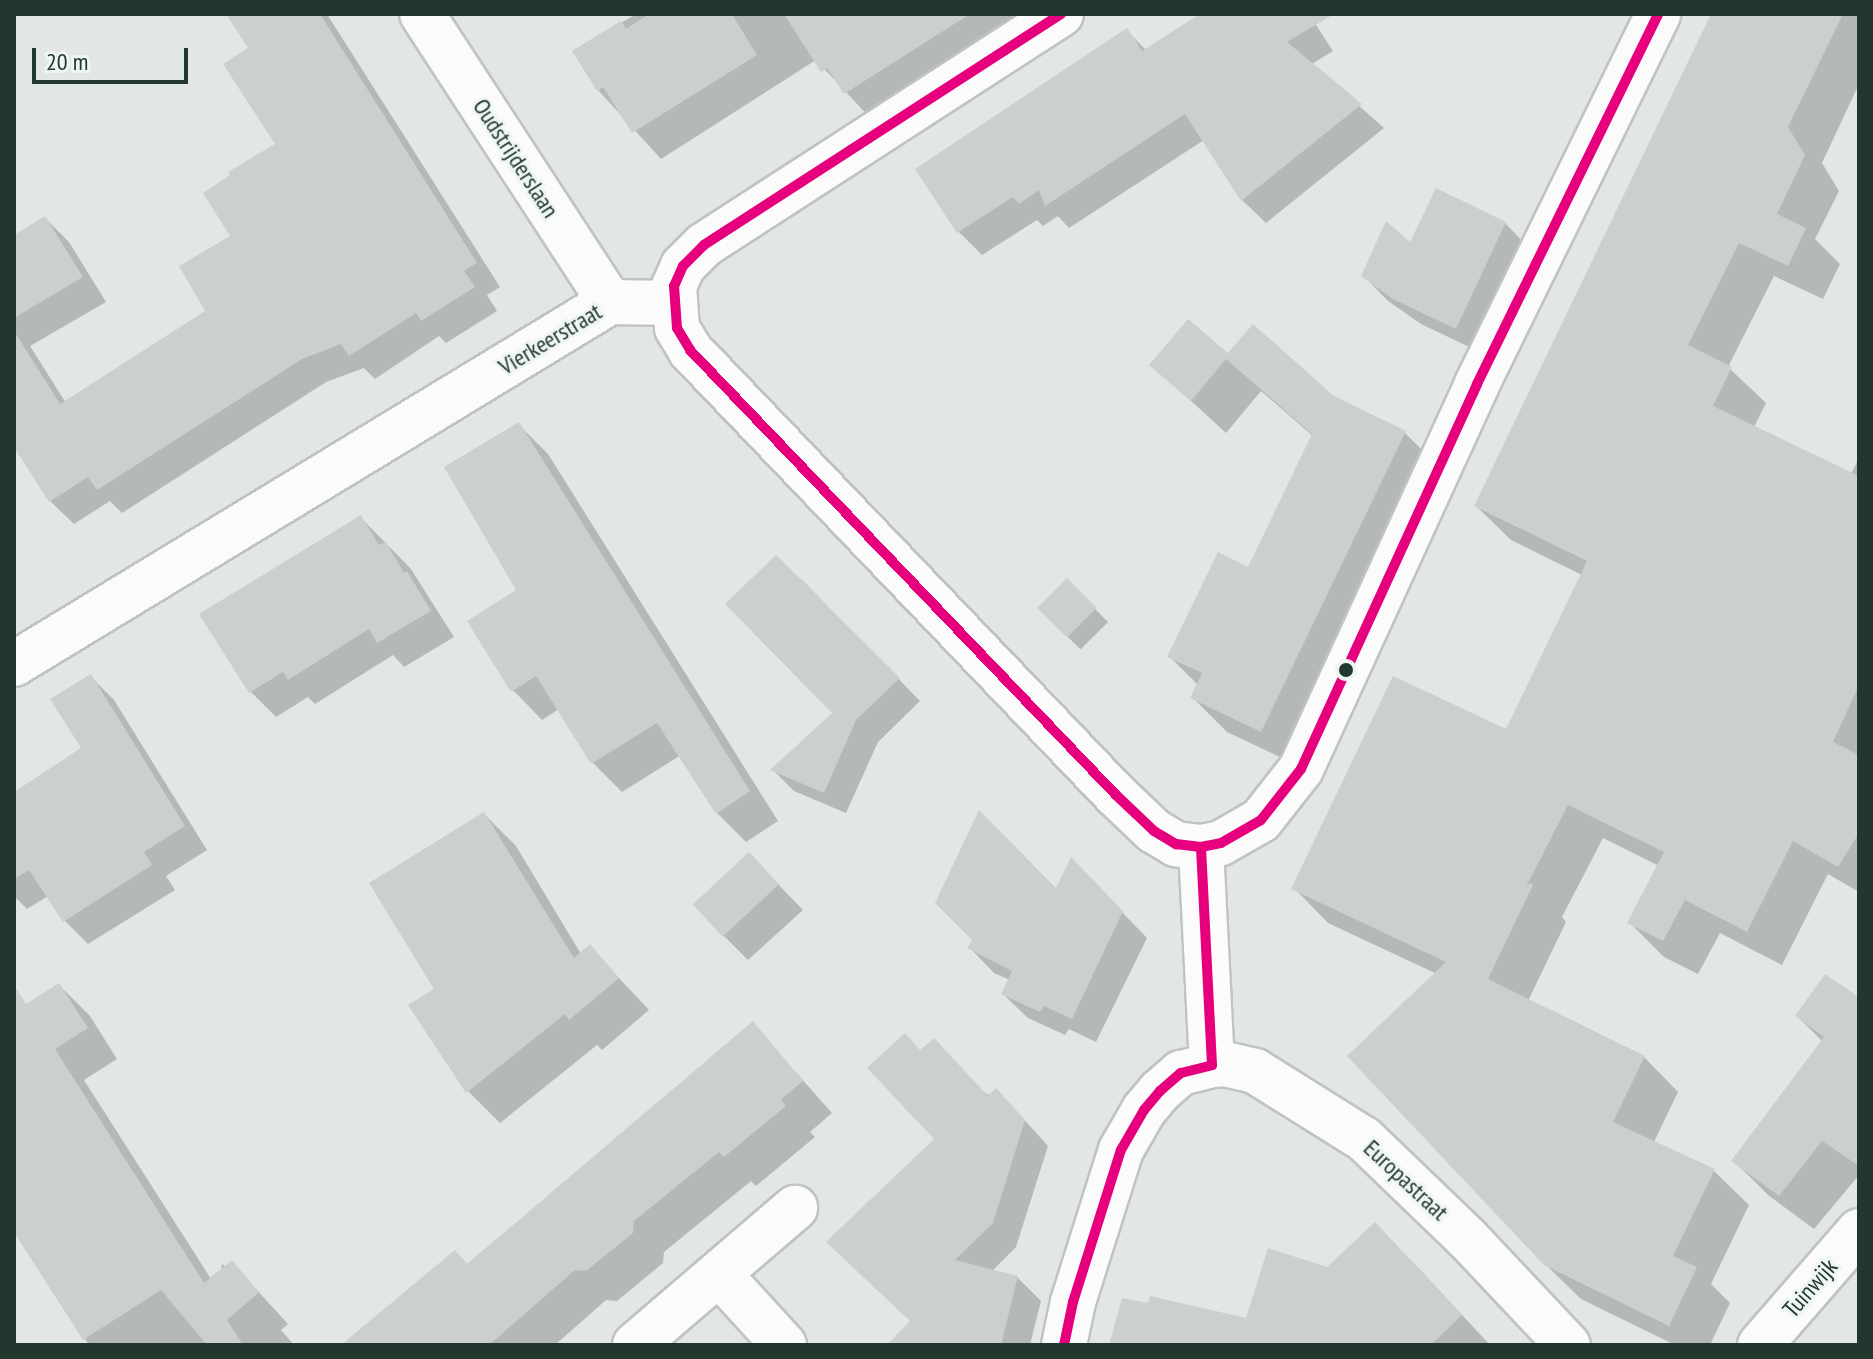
<!DOCTYPE html>
<style>
body{margin:0}
#map{position:relative;width:1873px;height:1359px;overflow:hidden;background:#e2e7e4;font-family:"PT Sans Narrow",sans-serif}
div>[style]{position:absolute}
[style*='--x']{left:calc(var(--x)*1px);top:calc(var(--y)*1px);width:calc(var(--w)*1px);rotate:calc(var(--a)*1deg)}
.shadow>*{inset:0;background:#0003;transform-origin:0 0}
.building>*{inset:0;background:#cbcfcd;transform-origin:0 0}
.roads{filter:drop-shadow(2px 0 #bfc4c1) drop-shadow(-2px 0 #bfc4c1) drop-shadow(0 2px #bfc4c1) drop-shadow(0 -2px #bfc4c1)}
.street>*{height:44px;margin:-22px;padding:0 22px;transform-origin:22px;border-radius:22px;background:#fbfbfb}
.secondary>*{height:44px;margin:-22px;padding:0 22px;transform-origin:22px;border-radius:22px;background:#fbfbfb}
.bus-1>*{height:10px;margin:-5px;padding:0 5px;transform-origin:5px;border-radius:5px;background:#e6007e}
.dots>*{width:22px;height:22px;translate:-50% -50%;box-sizing:border-box;border:4px solid #eff6f2;border-radius:50%}
span{translate:-50% -50%;white-space:nowrap;text-align:center;line-height:1.15;-webkit-text-stroke:6px #eff6f2;paint-order:stroke}
.street-label{font-size:24px;color:#22372e}
.frame{position:absolute;inset:0;border:16px solid #22372e;pointer-events:none}
.scale{position:absolute;left:32px;top:48px;width:156px;height:36px;box-sizing:border-box;border:4px solid #22372e;border-top:0;padding-left:10px;font-size:24px;line-height:28px;white-space:nowrap;color:#22372e;-webkit-text-stroke:6px #eff6f2;paint-order:stroke}
</style>
<div id="map">
<div class="shadow">
<div style="clip-path:polygon(229px 14px,327px 14px,500px 287px,487px 295px,497px 311px,446px 343px,439px 336px,375px 379px,364px 368px,326px 382px,122px 513px,110px 501px,74px 524px,50px 501px,14px 444px,14px 237px,45px 218px,69px 242px,106px 302px,30px 346px,66px 403px,208px 312px,233px 237px,277px 144px,251px 49px)"></div>
<div style="clip-path:polygon(636px 14px,1039px 14px,872px 120px,816px 60px,661px 159px,598px 90px,574px 51px)"></div>
<div style="clip-path:polygon(1204px 14px,1309px 14px,1333px 51px,1312px 64px,1384px 128px,1266px 223px,1242px 200px,1204px 140px,1069px 228px,1058px 216px,1043px 226px,1037px 220px,982px 255px,959px 232px,918px 170px,1127px 31px,1146px 50px)"></div>
<div style="clip-path:polygon(1715px 14px,1859px 14px,1859px 84px,1822px 163px,1839px 191px,1815px 239px,1840px 264px,1823px 299px,1774px 276px,1728px 367px,1766px 403px,1754px 427px,1851px 474px,1859px 458px,1859px 892px,1828px 874px,1782px 965px,1720px 933px,1698px 974px,1664px 957px,1630px 923px,1659px 866px,1603px 838px,1562px 917px,1566px 922px,1528px 1001px,1644px 1057px,1678px 1092px,1654px 1142px,1714px 1171px,1749px 1205px,1711px 1284px,1730px 1303px,1710px 1345px,1675px 1345px,1581px 1299px,1545px 1264px,1437px 974px,1328px 923px,1294px 888px,1507px 731px,1582px 575px,1511px 540px,1476px 506px)"></div>
<div style="clip-path:polygon(1505px 223px,1530px 249px,1482px 353px,1421px 324px,1388px 301px,1363px 275px,1411px 246px)"></div>
<div style="clip-path:polygon(1228px 356px,1332px 397px,1405px 433px,1439px 467px,1295px 764px,1227px 732px,1193px 698px,1198px 685px,1170px 657px,1249px 570px,1313px 436px,1261px 391px,1226px 433px,1152px 365px)"></div>
<div style="clip-path:polygon(519px 425px,548px 454px,778px 821px,746px 842px,717px 813px,681px 755px,622px 792px,593px 763px,559px 709px,542px 720px,513px 690px,519px 591px)"></div>
<div style="clip-path:polygon(361px 518px,411px 569px,454px 637px,404px 667px,393px 655px,315px 704px,308px 697px,276px 717px,251px 692px,202px 615px)"></div>
<div style="clip-path:polygon(801px 579px,920px 701px,878px 742px,846px 813px,794px 791px,773px 770px,835px 713px)"></div>
<div style="left:1067px;top:581px;width:58px;height:39px;rotate:45deg"></div>
<div style="clip-path:polygon(90px 676px,114px 700px,207px 850px,166px 876px,175px 890px,88px 944px,64px 920px,48px 896px,27px 909px,14px 896px,14px 794px,83px 749px)"></div>
<div style="clip-path:polygon(484px 814px,516px 846px,581px 954px,590px 947px,649px 1010px,602px 1050px,597px 1045px,500px 1123px,468px 1091px,437px 989px)"></div>
<div style="clip-path:polygon(774px 880px,803px 910px,748px 960px,723px 935px)"></div>
<div style="clip-path:polygon(1095px 884px,1147px 938px,1096px 1042px,1069px 1029px,1065px 1035px,1028px 1018px,1003px 994px,1010px 980px,994px 973px,970px 948px,1057px 891px)"></div>
<div style="clip-path:polygon(59px 985px,90px 1016px,117px 1059px,84px 1080px,211px 1279px,221px 1271px,222px 1264px,226px 1267px,232px 1263px,288px 1324px,281px 1330px,294px 1345px,89px 1345px,14px 1230px,14px 1014px)"></div>
<div style="clip-path:polygon(1859px 999px,1859px 1175px,1814px 1229px,1768px 1195px,1734px 1161px,1823px 1042px,1797px 1016px)"></div>
<div style="clip-path:polygon(753px 1024px,832px 1113px,810px 1132px,815px 1137px,756px 1186px,751px 1181px,664px 1252px,663px 1263px,617px 1301px,606px 1300px,555px 1345px,344px 1345px,468px 1266px)"></div>
<div style="clip-path:polygon(921px 1052px,1020px 1115px,1048px 1146px,1016px 1247px,992px 1271px,1017px 1277px,1041px 1301px,1030px 1345px,903px 1345px,912px 1322px,936px 1139px)"></div>
<div style="clip-path:polygon(1410px 1259px,1490px 1345px,1114px 1345px,1248px 1320px,1327px 1270px)"></div>
</div>
<div class="building">
<div style="clip-path:polygon(226px 14px,320px 14px,477px 263px,464px 271px,475px 287px,421px 321px,416px 313px,349px 356px,341px 344px,302px 359px,97px 490px,88px 477px,49px 502px,14px 447px,14px 331px,60px 404px,205px 311px,179px 266px,230px 236px,203px 193px,230px 175px,228px 172px,275px 144px,223px 64px,248px 48px)"></div>
<div style="clip-path:polygon(649px 14px,732px 14px,757px 55px,632px 133px,603px 87px,597px 91px,572px 51px,621px 21px,626px 29px)"></div>
<div style="clip-path:polygon(784px 14px,970px 14px,844px 94px,827px 68px,821px 72px)"></div>
<div style="clip-path:polygon(1200px 14px,1334px 14px,1287px 42px,1362px 104px,1241px 201px,1185px 114px,1045px 206px,1039px 190px,1019px 204px,1013px 197px,957px 233px,915px 169px,1127px 28px,1142px 51px)"></div>
<div style="clip-path:polygon(1711px 14px,1843px 14px,1788px 127px,1805px 155px,1777px 214px,1806px 228px,1788px 266px,1739px 243px,1688px 345px,1732px 367px,1713px 406px,1859px 476px,1859px 685px,1833px 742px,1859px 755px,1859px 833px,1838px 867px,1793px 841px,1747px 932px,1685px 900px,1663px 941px,1627px 923px,1664px 852px,1568px 805px,1526px 887px,1530px 883px,1533px 885px,1488px 979px,1645px 1056px,1613px 1122px,1715px 1169px,1673px 1256px,1697px 1267px,1669px 1326px,1544px 1265px,1347px 1056px,1446px 962px,1291px 889px,1393px 676px,1506px 729px,1587px 561px,1474px 506px)"></div>
<div style="clip-path:polygon(1436px 188px,1506px 222px,1456px 329px,1393px 299px,1361px 276px,1386px 221px,1410px 242px)"></div>
<div style="clip-path:polygon(45px 216px,83px 277px,14px 318px,14px 235px)"></div>
<div style="clip-path:polygon(1188px 319px,1228px 353px,1253px 324px,1334px 396px,1406px 431px,1261px 732px,1190px 698px,1202px 673px,1167px 657px,1218px 552px,1248px 567px,1312px 434px,1226px 359px,1191px 401px,1149px 365px)"></div>
<div style="clip-path:polygon(519px 422px,750px 791px,716px 814px,657px 723px,591px 764px,536px 676px,511px 692px,467px 621px,516px 590px,444px 467px)"></div>
<div style="clip-path:polygon(361px 515px,379px 545px,386px 542px,404px 573px,407px 571px,431px 611px,377px 643px,369px 629px,288px 680px,283px 672px,249px 693px,199px 614px)"></div>
<div style="clip-path:polygon(776px 555px,900px 678px,856px 720px,824px 793px,770px 770px,832px 713px,725px 604px)"></div>
<div style="left:1067px;top:578px;width:42px;height:42px;rotate:45deg"></div>
<div style="clip-path:polygon(91px 674px,185px 826px,144px 852px,152px 865px,63px 922px,29px 870px,14px 879px,14px 792px,81px 748px,50px 699px)"></div>
<div style="clip-path:polygon(979px 810px,1056px 888px,1071px 857px,1123px 911px,1072px 1019px,1044px 1006px,1040px 1012px,1001px 994px,1012px 971px,967px 948px,972px 940px,935px 903px)"></div>
<div style="clip-path:polygon(484px 812px,574px 958px,590px 944px,619px 978px,569px 1020px,565px 1014px,466px 1093px,408px 1005px,434px 989px,369px 883px)"></div>
<div style="left:749px;top:852px;width:44px;height:77px;rotate:47deg"></div>
<div style="clip-path:polygon(1825px 974px,1856px 995px,1859px 991px,1859px 1166px,1822px 1141px,1779px 1196px,1731px 1161px,1824px 1037px,1795px 1016px)"></div>
<div style="clip-path:polygon(59px 983px,88px 1028px,55px 1049px,204px 1283px,232px 1260px,259px 1292px,227px 1320px,243px 1345px,207px 1345px,161px 1290px,83px 1340px,14px 1232px,14px 985px,26px 1004px)"></div>
<div style="clip-path:polygon(753px 1021px,803px 1081px,781px 1100px,786px 1106px,724px 1157px,719px 1152px,634px 1221px,633px 1233px,586px 1271px,575px 1270px,489px 1345px,341px 1345px,455px 1250px,467px 1264px)"></div>
<div style="clip-path:polygon(905px 1033px,920px 1050px,934px 1038px,988px 1096px,996px 1088px,1025px 1120px,993px 1223px,955px 1260px,1018px 1276px,1001px 1345px,887px 1345px,910px 1321px,826px 1242px,934px 1139px,867px 1068px)"></div>
<div style="clip-path:polygon(1375px 1222px,1462px 1315px,1431px 1345px,1109px 1345px,1122px 1298px,1148px 1303px,1150px 1296px,1246px 1318px,1268px 1248px,1327px 1267px)"></div>
</div>
<div class="roads">
<div class="street">
<div style="--x:422;--y:14;--w:344;--a:56.9"></div>
<div style="--x:1061;--y:14;--w:425;--a:147.1"></div>
<div style="--x:704;--y:245;--w:30;--a:135"></div>
<div style="--x:683;--y:266;--w:22;--a:114"></div>
<div style="--x:674;--y:286;--w:42;--a:85.9"></div>
<div style="--x:677;--y:328;--w:26;--a:59"></div>
<div style="--x:690;--y:350;--w:615;--a:46.25"></div>
<div style="--x:1115;--y:794;--w:54;--a:43.5"></div>
<div style="--x:1154;--y:831;--w:26;--a:31"></div>
<div style="--x:1176;--y:844;--w:25;--a:7"></div>
<div style="--x:14;--y:664;--w:697;--a:-31.27"></div>
<div style="--x:610;--y:302;--w:63;--a:0.9"></div>
<div style="--x:1212;--y:1065;--w:13;--a:-4"></div>
<div style="--x:1225;--y:1064;--w:31;--a:13"></div>
<div style="--x:1255;--y:1071;--w:128;--a:32"></div>
<div style="--x:1364;--y:1139;--w:143;--a:43.9"></div>
<div style="--x:1467;--y:1238;--w:147;--a:46.7"></div>
<div style="--x:720;--y:1275;--w:95;--a:47.6"></div>
<div style="--x:635;--y:1345;--w:211;--a:-40.6"></div>
<div style="--x:1760;--y:1345;--w:151;--a:-49"></div>
</div>
<div class="secondary">
<div style="--x:1064;--y:1345;--w:44;--a:-78.2"></div>
<div style="--x:1073;--y:1302;--w:159;--a:-72.5"></div>
<div style="--x:1121;--y:1150;--w:46;--a:-60.1"></div>
<div style="--x:1144;--y:1110;--w:25;--a:-50"></div>
<div style="--x:1160;--y:1091;--w:28;--a:-41"></div>
<div style="--x:1181;--y:1073;--w:32;--a:-14"></div>
<div style="--x:1212;--y:1065;--w:218;--a:-92.9"></div>
<div style="--x:1201;--y:847;--w:20;--a:-11"></div>
<div style="--x:1221;--y:843;--w:46;--a:-29.9"></div>
<div style="--x:1261;--y:820;--w:65;--a:-51.9"></div>
<div style="--x:1301;--y:769;--w:423;--a:-65.4"></div>
<div style="--x:1477;--y:384;--w:412;--a:-63.9"></div>
</div>
</div>
<div class="bus-1">
<div style="--x:1061;--y:14;--w:425;--a:147.1"></div>
<div style="--x:704;--y:245;--w:30;--a:135"></div>
<div style="--x:683;--y:266;--w:22;--a:114"></div>
<div style="--x:674;--y:286;--w:42;--a:85.9"></div>
<div style="--x:677;--y:328;--w:26;--a:59"></div>
<div style="--x:690;--y:350;--w:615;--a:46.25"></div>
<div style="--x:1115;--y:794;--w:54;--a:43.5"></div>
<div style="--x:1154;--y:831;--w:26;--a:31"></div>
<div style="--x:1176;--y:844;--w:25;--a:7"></div>
<div style="--x:1201;--y:847;--w:20;--a:-11"></div>
<div style="--x:1221;--y:843;--w:46;--a:-29.9"></div>
<div style="--x:1261;--y:820;--w:65;--a:-51.9"></div>
<div style="--x:1301;--y:769;--w:423;--a:-65.4"></div>
<div style="--x:1477;--y:384;--w:412;--a:-63.9"></div>
<div style="--x:1064;--y:1345;--w:44;--a:-78.2"></div>
<div style="--x:1073;--y:1302;--w:159;--a:-72.5"></div>
<div style="--x:1121;--y:1150;--w:46;--a:-60.1"></div>
<div style="--x:1144;--y:1110;--w:25;--a:-50"></div>
<div style="--x:1160;--y:1091;--w:28;--a:-41"></div>
<div style="--x:1181;--y:1073;--w:32;--a:-14"></div>
<div style="--x:1212;--y:1065;--w:218;--a:-92.9"></div>
</div>
<div class="dots">
<div style="left:1346px;top:670px;background:#22372e"></div>
</div>
<div class="street-label">
<span style="left:516px;top:158px;rotate:57deg">Oudstrijderslaan</span>
<span style="left:550px;top:339px;rotate:-31deg">Vierkeerstraat</span>
<span style="left:1406px;top:1180px;rotate:43deg">Europastraat</span>
<span style="left:1810px;top:1288px;rotate:-49deg">Tuinwijk</span>
</div>
<div class="frame"></div>
<div class="scale">20 m</div>
</div>
